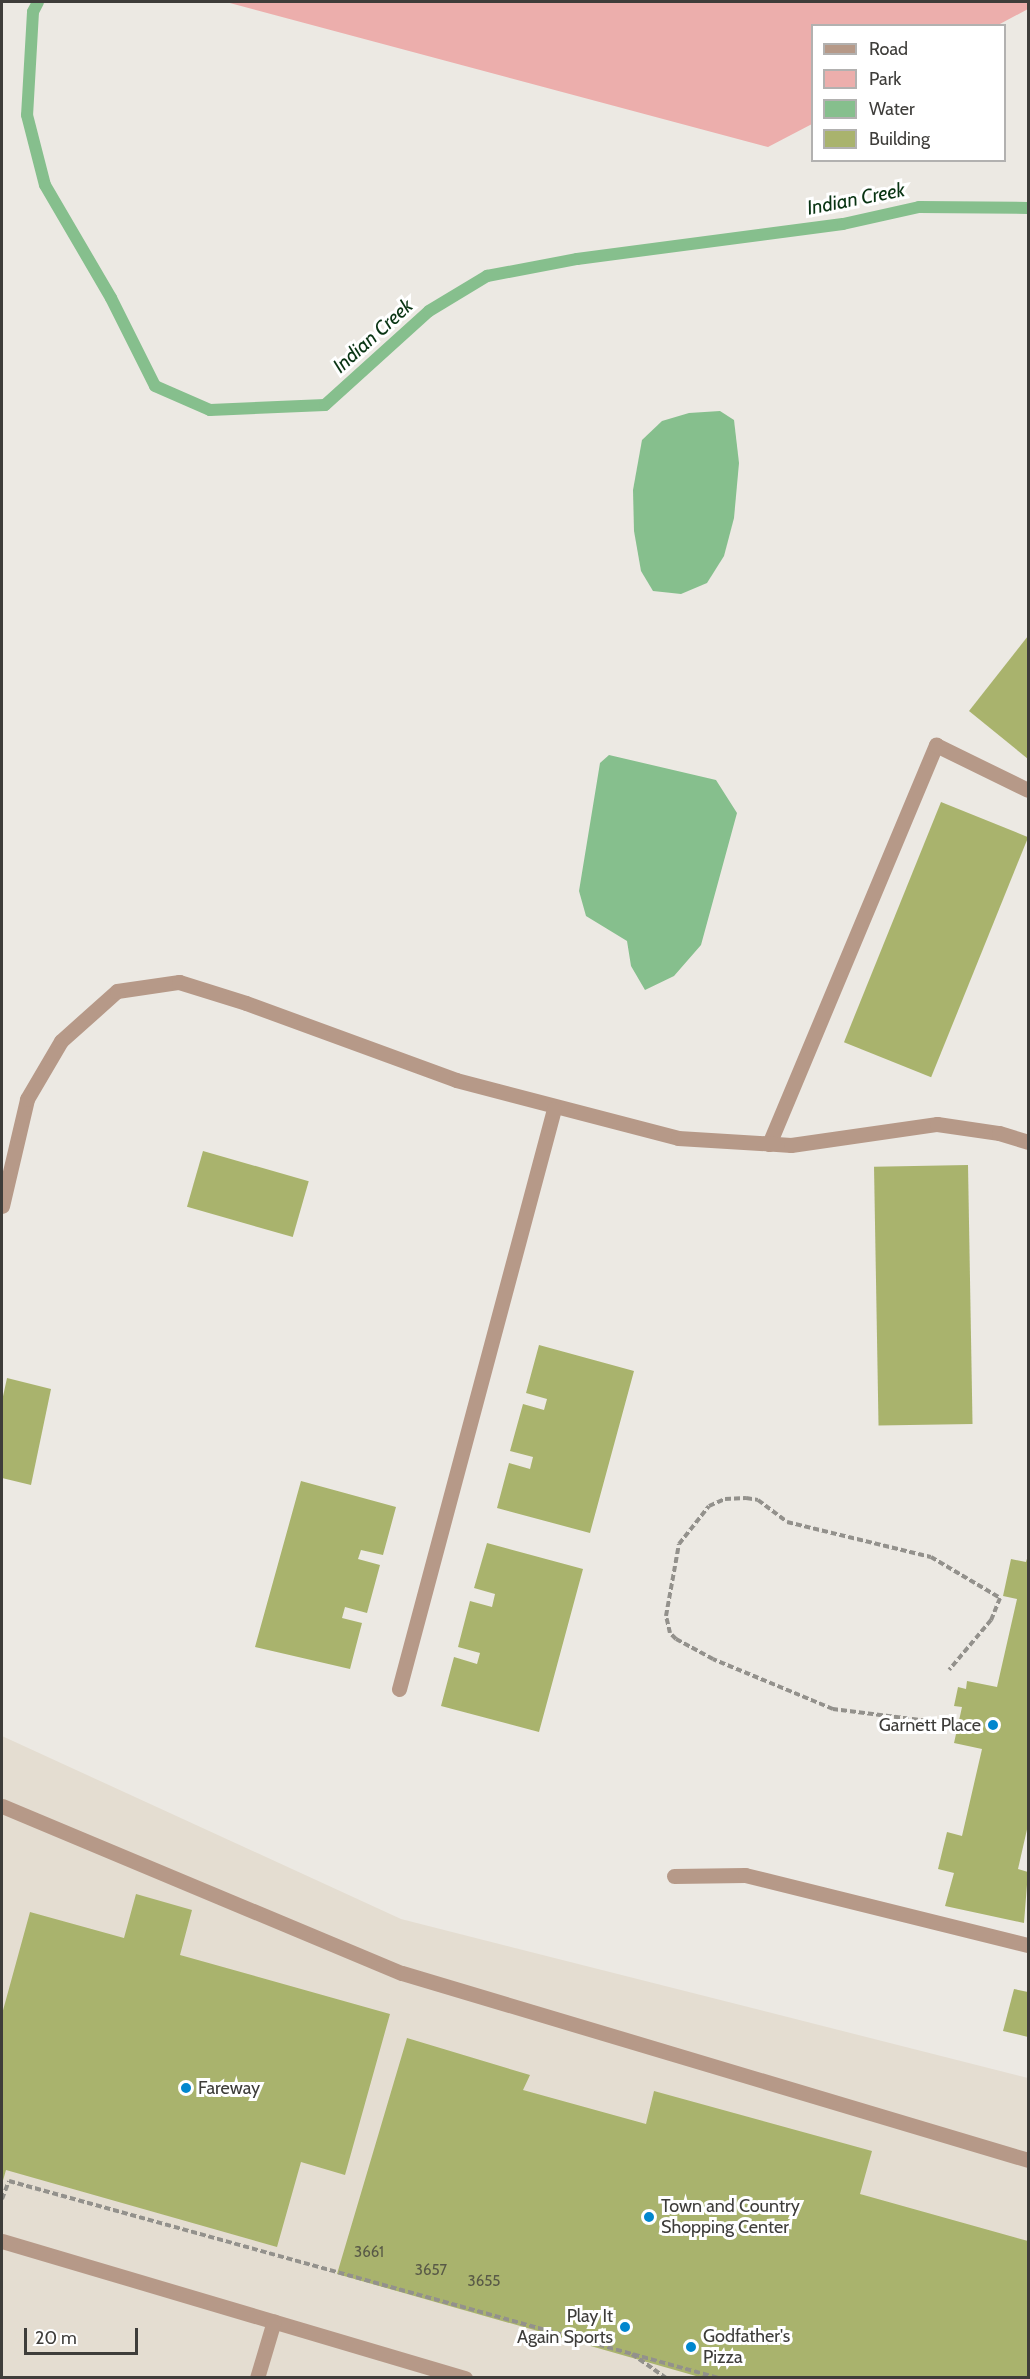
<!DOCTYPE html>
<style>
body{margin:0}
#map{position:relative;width:1030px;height:2379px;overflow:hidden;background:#ece9e3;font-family:Cabin,sans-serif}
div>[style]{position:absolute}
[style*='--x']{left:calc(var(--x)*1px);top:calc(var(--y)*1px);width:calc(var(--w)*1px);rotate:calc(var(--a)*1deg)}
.built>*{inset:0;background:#e4ddd1}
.green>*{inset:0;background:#ecaeac}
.water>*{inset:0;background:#86bf8d}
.stream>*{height:12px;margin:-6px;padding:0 6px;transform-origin:6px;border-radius:6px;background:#86bf8d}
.building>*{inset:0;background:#a9b36d;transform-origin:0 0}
.path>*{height:4px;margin-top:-2px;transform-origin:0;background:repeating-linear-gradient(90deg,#93918c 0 6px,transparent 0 9px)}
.minor>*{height:15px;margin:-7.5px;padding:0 7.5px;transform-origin:7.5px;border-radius:7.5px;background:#b69988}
.dots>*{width:16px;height:16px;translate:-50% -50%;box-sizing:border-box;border:3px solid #fff;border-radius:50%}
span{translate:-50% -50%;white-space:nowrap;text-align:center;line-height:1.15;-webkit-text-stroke:6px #fff;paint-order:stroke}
.number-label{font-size:15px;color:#595a47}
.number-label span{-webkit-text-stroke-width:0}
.poi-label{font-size:18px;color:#3e3d3a}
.right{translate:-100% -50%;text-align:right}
.left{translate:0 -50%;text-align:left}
.water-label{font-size:20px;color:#093413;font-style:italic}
.frame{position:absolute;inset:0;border:3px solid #3e3d3a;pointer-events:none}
.legend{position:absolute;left:811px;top:24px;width:195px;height:138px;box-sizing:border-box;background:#fff;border:2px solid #b2b1b0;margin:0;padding:8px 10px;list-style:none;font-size:18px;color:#3e3d3a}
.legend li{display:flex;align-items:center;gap:12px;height:30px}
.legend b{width:30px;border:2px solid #b2b1b0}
.scale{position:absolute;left:24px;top:2328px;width:114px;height:27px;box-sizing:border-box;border:3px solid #3e3d3a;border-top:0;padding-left:8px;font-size:18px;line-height:21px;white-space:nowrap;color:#3e3d3a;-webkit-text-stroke:4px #fff;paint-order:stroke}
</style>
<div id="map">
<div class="built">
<div style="clip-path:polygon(2px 1736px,401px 1919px,1028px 2078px,1028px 2377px,2px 2378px)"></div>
</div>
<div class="green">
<div style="clip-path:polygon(226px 2px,1028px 2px,1028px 9px,998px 25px,812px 26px,812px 124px,768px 147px)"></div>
</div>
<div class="water">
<div style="clip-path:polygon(720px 411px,734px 420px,739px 463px,734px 518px,724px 556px,707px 583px,681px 594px,653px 591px,641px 571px,634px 531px,633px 490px,642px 440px,662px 421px,689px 413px)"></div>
<div style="clip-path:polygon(609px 755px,716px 780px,737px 813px,701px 945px,674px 976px,645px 990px,631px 966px,627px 941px,586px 916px,579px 891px,600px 763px)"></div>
</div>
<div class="stream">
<div style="--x:38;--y:2;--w:11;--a:117"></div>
<div style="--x:33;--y:12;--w:103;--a:93.3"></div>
<div style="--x:27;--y:115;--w:72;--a:75.6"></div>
<div style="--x:45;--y:185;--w:131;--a:59.7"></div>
<div style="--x:111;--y:298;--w:98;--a:63.4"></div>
<div style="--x:155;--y:386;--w:60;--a:23.6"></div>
<div style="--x:210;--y:410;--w:115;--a:-2.5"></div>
<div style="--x:325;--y:405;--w:140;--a:-42.1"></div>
<div style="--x:429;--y:311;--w:68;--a:-31.1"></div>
<div style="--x:487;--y:276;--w:92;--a:-10.7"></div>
<div style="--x:577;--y:259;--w:268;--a:-7.5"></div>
<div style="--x:843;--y:224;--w:78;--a:-12.6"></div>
<div style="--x:919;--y:207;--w:109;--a:0.5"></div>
</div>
<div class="building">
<div style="clip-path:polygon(1028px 636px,1028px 759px,969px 711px)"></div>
<div style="left:941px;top:802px;width:94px;height:259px;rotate:22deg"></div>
<div style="left:203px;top:1151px;width:110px;height:58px;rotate:16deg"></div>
<div style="left:968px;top:1165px;width:259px;height:94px;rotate:89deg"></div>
<div style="clip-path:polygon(539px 1345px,634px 1371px,590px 1533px,497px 1508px,509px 1463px,530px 1469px,533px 1457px,510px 1451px,523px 1404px,544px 1410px,547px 1399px,526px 1393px)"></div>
<div style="clip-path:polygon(7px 1378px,51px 1389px,31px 1485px,2px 1478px,2px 1401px)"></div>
<div style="clip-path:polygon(301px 1481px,396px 1507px,383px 1555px,361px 1550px,358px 1559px,380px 1565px,367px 1613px,345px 1607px,342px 1618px,362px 1623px,350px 1669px,255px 1647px)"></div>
<div style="clip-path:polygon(487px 1543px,583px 1569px,539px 1732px,441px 1706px,454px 1657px,477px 1664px,480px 1653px,458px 1647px,470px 1601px,492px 1607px,495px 1594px,474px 1588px)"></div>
<div style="clip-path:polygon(1028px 1555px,1028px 1825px,1018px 1869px,1028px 1872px,1024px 1923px,945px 1906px,954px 1873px,938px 1869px,947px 1832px,962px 1836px,982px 1749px,954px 1743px,962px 1707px,954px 1706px,958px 1687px,966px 1689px,967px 1681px,997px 1687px,1017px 1599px,1003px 1596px,1011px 1559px,1026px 1562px)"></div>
<div style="clip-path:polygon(136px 1894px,192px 1910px,180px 1955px,390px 2014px,345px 2175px,301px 2162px,277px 2247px,6px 2170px,2px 2184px,2px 2014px,30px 1912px,124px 1938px)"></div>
<div style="clip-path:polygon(1014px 1989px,1028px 1992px,1028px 2037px,1003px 2031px)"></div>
<div style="clip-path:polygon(407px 2038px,530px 2075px,523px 2090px,646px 2124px,654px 2091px,872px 2151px,860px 2194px,1028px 2241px,1028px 2378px,703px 2378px,337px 2274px)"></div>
</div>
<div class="path">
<div style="--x:936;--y:1722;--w:104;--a:-172.8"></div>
<div style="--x:833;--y:1709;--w:130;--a:-157.4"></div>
<div style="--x:713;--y:1659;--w:42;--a:-151.6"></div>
<div style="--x:676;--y:1639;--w:8;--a:-135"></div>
<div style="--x:670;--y:1633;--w:17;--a:-103"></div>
<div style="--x:666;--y:1616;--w:73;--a:-79.8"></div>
<div style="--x:679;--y:1544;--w:48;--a:-51.7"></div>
<div style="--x:709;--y:1506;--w:17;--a:-24"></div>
<div style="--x:725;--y:1499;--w:21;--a:-3"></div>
<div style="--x:746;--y:1498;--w:12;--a:9"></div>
<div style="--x:758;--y:1500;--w:36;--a:37"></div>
<div style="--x:787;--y:1522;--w:148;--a:13.7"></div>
<div style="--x:931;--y:1557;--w:80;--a:30.7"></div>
<div style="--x:1000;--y:1598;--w:24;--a:112"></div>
<div style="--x:991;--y:1620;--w:65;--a:130"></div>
<div style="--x:2;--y:2199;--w:19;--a:-69"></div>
<div style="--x:9;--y:2181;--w:737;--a:15.51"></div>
<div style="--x:632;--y:2354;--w:42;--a:35.2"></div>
</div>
<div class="minor">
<div style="--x:769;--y:1144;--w:433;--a:-67.3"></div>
<div style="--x:936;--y:745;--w:102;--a:26.1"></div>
<div style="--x:2;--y:1206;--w:110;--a:-76.8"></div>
<div style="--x:27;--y:1099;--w:67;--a:-59.6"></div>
<div style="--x:61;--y:1041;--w:75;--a:-41.8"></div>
<div style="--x:117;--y:991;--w:63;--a:-8.3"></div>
<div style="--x:179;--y:982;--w:70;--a:17.4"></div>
<div style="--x:246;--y:1003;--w:224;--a:20.1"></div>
<div style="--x:456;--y:1080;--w:229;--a:14.6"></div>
<div style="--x:678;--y:1138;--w:113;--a:3.5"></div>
<div style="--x:791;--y:1145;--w:148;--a:-8.2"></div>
<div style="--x:937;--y:1124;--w:63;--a:8.3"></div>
<div style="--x:999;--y:1133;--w:30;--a:17"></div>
<div style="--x:399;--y:1689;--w:600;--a:-75.04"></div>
<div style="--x:2;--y:1806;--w:433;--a:22.7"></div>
<div style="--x:402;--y:1973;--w:653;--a:16.63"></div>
<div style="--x:674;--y:1876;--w:71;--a:-0.8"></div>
<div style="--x:745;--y:1875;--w:292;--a:13.9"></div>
<div style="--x:2;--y:2241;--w:483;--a:16.5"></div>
<div style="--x:257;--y:2378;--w:59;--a:-73.4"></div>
</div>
<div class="dots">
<div style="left:993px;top:1725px;background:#0187ce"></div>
<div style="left:186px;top:2088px;background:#0187ce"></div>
<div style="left:649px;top:2217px;background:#0187ce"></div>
<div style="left:625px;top:2327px;background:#0187ce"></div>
<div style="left:691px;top:2347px;background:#0187ce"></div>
</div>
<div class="number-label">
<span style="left:369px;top:2253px">3661</span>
<span style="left:431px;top:2271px">3657</span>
<span style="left:484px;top:2282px">3655</span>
</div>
<div class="poi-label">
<span class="right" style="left:981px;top:1725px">Garnett Place</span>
<span class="left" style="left:198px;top:2088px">Fareway</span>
<span class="left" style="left:661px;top:2217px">Town and Country<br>Shopping Center</span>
<span class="right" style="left:613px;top:2327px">Play It<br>Again Sports</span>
<span class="left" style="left:703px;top:2347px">Godfather's<br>Pizza</span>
</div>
<div class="water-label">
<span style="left:856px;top:199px;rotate:-11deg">Indian Creek</span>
<span style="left:373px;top:336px;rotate:-42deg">Indian Creek</span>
</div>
<div class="frame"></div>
<ul class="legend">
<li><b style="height:8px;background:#b69988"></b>Road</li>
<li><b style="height:16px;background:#ecaeac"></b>Park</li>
<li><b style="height:16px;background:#86bf8d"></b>Water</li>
<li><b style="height:16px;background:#a9b36d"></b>Building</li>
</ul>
<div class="scale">20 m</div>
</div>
